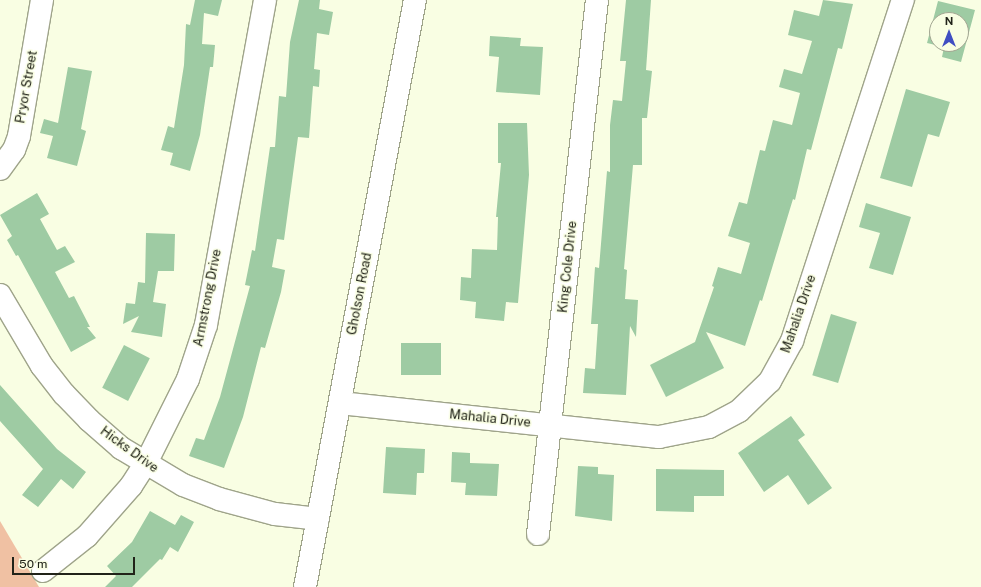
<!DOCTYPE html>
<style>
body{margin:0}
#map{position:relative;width:981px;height:587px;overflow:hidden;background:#f9fee3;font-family:"Public Sans",sans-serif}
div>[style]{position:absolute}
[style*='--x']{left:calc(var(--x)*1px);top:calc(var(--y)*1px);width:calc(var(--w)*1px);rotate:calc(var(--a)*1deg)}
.green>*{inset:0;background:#f0c1a3}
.building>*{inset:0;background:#9ecba3;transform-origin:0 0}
.roads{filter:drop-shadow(1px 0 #9fa48a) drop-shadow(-1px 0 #9fa48a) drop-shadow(0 1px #9fa48a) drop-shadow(0 -1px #9fa48a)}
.minor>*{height:22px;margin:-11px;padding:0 11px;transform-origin:11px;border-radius:11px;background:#fff}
.major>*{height:22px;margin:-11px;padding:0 11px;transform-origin:11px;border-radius:11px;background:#fff}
span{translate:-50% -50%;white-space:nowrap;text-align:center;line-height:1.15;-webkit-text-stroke:3px #f9fee3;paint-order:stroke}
.street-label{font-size:13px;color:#212319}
.north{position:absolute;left:929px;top:12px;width:40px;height:40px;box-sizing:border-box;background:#f9fee3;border:1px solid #a3a692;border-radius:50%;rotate:0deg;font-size:11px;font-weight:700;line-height:16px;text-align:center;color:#212319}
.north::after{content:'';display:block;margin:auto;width:14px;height:18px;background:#3f4ec2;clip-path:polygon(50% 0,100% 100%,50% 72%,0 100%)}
.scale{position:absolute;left:12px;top:557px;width:123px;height:18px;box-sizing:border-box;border:2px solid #212319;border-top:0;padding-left:5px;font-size:12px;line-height:14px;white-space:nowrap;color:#212319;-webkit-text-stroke:3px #f9fee3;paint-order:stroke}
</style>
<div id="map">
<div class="green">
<div style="clip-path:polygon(0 521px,39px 587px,0 587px)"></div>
</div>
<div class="building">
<div style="clip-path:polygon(195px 0,222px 0,218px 16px,204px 13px,202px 44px,215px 45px,213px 67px,210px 67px,200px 135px,190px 171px,170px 165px,173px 153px,161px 150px,168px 126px,174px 128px,184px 65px,186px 24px,190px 25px)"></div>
<div style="clip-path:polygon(299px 0,320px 0,319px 9px,333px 12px,329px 35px,317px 33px,314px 69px,320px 70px,319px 87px,313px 86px,309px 138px,298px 137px,284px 240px,277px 239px,272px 267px,285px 270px,281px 292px,265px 348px,261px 347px,243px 417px,224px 468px,189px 456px,196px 438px,204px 440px,220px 397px,250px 286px,245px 285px,252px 250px,255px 251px,270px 147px,275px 147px,279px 96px,286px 97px,290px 42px)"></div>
<div style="clip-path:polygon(626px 0,651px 0,646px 70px,652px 71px,647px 118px,642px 118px,642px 165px,633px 165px,624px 269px,627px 270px,625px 299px,638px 300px,636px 337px,630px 326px,626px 395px,583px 393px,585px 368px,595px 369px,598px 324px,591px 324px,595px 267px,599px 268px,607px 171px,610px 172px,610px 125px,613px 100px,622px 101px,626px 61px,620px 61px)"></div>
<div style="clip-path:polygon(823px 0,853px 4px,842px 49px,838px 48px,811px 150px,807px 149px,795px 200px,793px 199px,762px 301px,760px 300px,745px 346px,706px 332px,724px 368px,666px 397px,650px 365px,695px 342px,714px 287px,712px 286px,718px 267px,741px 274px,750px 243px,728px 236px,739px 202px,747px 204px,760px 150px,765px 151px,773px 120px,792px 125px,800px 93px,779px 87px,784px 69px,802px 74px,812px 41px,788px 35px,794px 10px,819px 16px)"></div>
<div style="clip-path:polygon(evenodd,938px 1px,975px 10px,961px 62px,942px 57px,944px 47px,927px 43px,938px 1px,937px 20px,961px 20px,961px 44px,937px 44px,937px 20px)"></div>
<div style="clip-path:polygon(490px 36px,521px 38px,520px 46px,543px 47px,540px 95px,496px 92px,499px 57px,489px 56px)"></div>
<div style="clip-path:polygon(68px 67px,92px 71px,81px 129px,86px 131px,77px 166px,47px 158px,53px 136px,40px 133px,44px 119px,58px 123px)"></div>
<div style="clip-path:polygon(906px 89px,950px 102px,939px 137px,928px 134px,912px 187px,880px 178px)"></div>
<div style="clip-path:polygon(498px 123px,527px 123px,529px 175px,518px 303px,506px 302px,504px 321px,475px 318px,476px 302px,460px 300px,461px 277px,471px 278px,472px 249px,497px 250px,498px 217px,496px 217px,501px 163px,498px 163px)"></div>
<div style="clip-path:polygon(37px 193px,49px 214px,40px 219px,57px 250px,65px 246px,75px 262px,55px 272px,69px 298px,74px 296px,90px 327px,87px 327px,96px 338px,71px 352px,18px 255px,16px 256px,7px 240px,12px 236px,0 215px)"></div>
<div style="clip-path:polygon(866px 203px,911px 217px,893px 275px,869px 268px,880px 233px,859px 227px)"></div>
<div style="clip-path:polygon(146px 233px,175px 234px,174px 271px,158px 271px,153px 302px,166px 304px,162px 337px,131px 332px,139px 316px,123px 324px,126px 303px,135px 304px,138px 282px,145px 283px)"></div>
<div style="left:831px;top:314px;width:27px;height:64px;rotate:17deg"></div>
<div style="left:401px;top:343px;width:40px;height:32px"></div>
<div style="left:124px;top:345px;width:29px;height:48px;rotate:27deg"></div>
<div style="clip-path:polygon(0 385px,57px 449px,86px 472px,73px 489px,61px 479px,38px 507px,22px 495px,43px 469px,0 421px)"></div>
<div style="clip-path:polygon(791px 416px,805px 435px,798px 440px,832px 488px,808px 505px,788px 475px,764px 492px,738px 453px)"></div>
<div style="clip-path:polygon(386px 447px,425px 449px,424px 473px,417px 473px,416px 495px,383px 493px)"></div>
<div style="clip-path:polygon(452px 452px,470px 453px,470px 463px,499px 464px,497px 496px,465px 495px,466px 483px,451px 482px)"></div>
<div style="clip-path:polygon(578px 466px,598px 467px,598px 474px,614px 475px,612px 521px,575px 516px)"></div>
<div style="clip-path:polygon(656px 469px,724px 470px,724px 496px,694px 496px,694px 512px,656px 511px)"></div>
<div style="clip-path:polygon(150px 511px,175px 525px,181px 515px,194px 522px,178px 552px,170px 547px,162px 560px,160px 559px,132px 587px,105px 587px,116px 576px,107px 566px,132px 542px)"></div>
</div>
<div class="roads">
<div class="minor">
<div style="--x:0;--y:169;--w:24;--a:-54"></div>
<div style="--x:14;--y:150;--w:15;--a:-70"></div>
<div style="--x:19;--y:136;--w:138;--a:-80.4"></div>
<div style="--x:0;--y:295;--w:82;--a:59.4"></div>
<div style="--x:42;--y:366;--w:36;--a:52"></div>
<div style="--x:64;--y:394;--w:36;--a:46"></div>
<div style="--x:89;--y:420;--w:43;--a:41.2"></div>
<div style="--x:121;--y:448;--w:72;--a:30.8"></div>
<div style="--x:183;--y:485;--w:39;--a:21"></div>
<div style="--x:219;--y:499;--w:58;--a:15"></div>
<div style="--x:275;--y:514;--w:43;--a:6.6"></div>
<div style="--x:340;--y:403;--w:321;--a:6.1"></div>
<div style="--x:659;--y:437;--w:51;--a:-11.3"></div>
<div style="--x:709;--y:427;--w:34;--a:-28"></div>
<div style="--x:739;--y:411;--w:43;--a:-44.1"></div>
<div style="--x:770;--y:381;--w:46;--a:-61.2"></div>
<div style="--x:792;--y:341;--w:359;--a:-72"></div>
<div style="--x:538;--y:534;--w:537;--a:-83.7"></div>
<div style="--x:43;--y:571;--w:56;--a:-38.5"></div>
<div style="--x:87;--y:536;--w:67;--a:-48.7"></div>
<div style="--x:131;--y:486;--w:27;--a:-57"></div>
<div style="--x:146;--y:463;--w:94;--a:-63.4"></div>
<div style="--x:188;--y:379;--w:57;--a:-71.6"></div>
<div style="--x:206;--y:325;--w:330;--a:-79.7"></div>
</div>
<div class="major">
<div style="--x:305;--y:587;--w:597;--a:-79.39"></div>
</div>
</div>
<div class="street-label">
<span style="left:27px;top:87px;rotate:-80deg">Pryor Street</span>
<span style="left:568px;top:267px;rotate:-84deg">King Cole Drive</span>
<span style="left:360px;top:294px;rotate:-79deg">Gholson Road</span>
<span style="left:208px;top:298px;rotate:-79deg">Armstrong Drive</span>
<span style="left:799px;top:314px;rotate:-71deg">Mahalia Drive</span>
<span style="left:490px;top:419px;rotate:6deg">Mahalia Drive</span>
<span style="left:129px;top:450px;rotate:36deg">Hicks Drive</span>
</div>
<div class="north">N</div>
<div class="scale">50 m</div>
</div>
